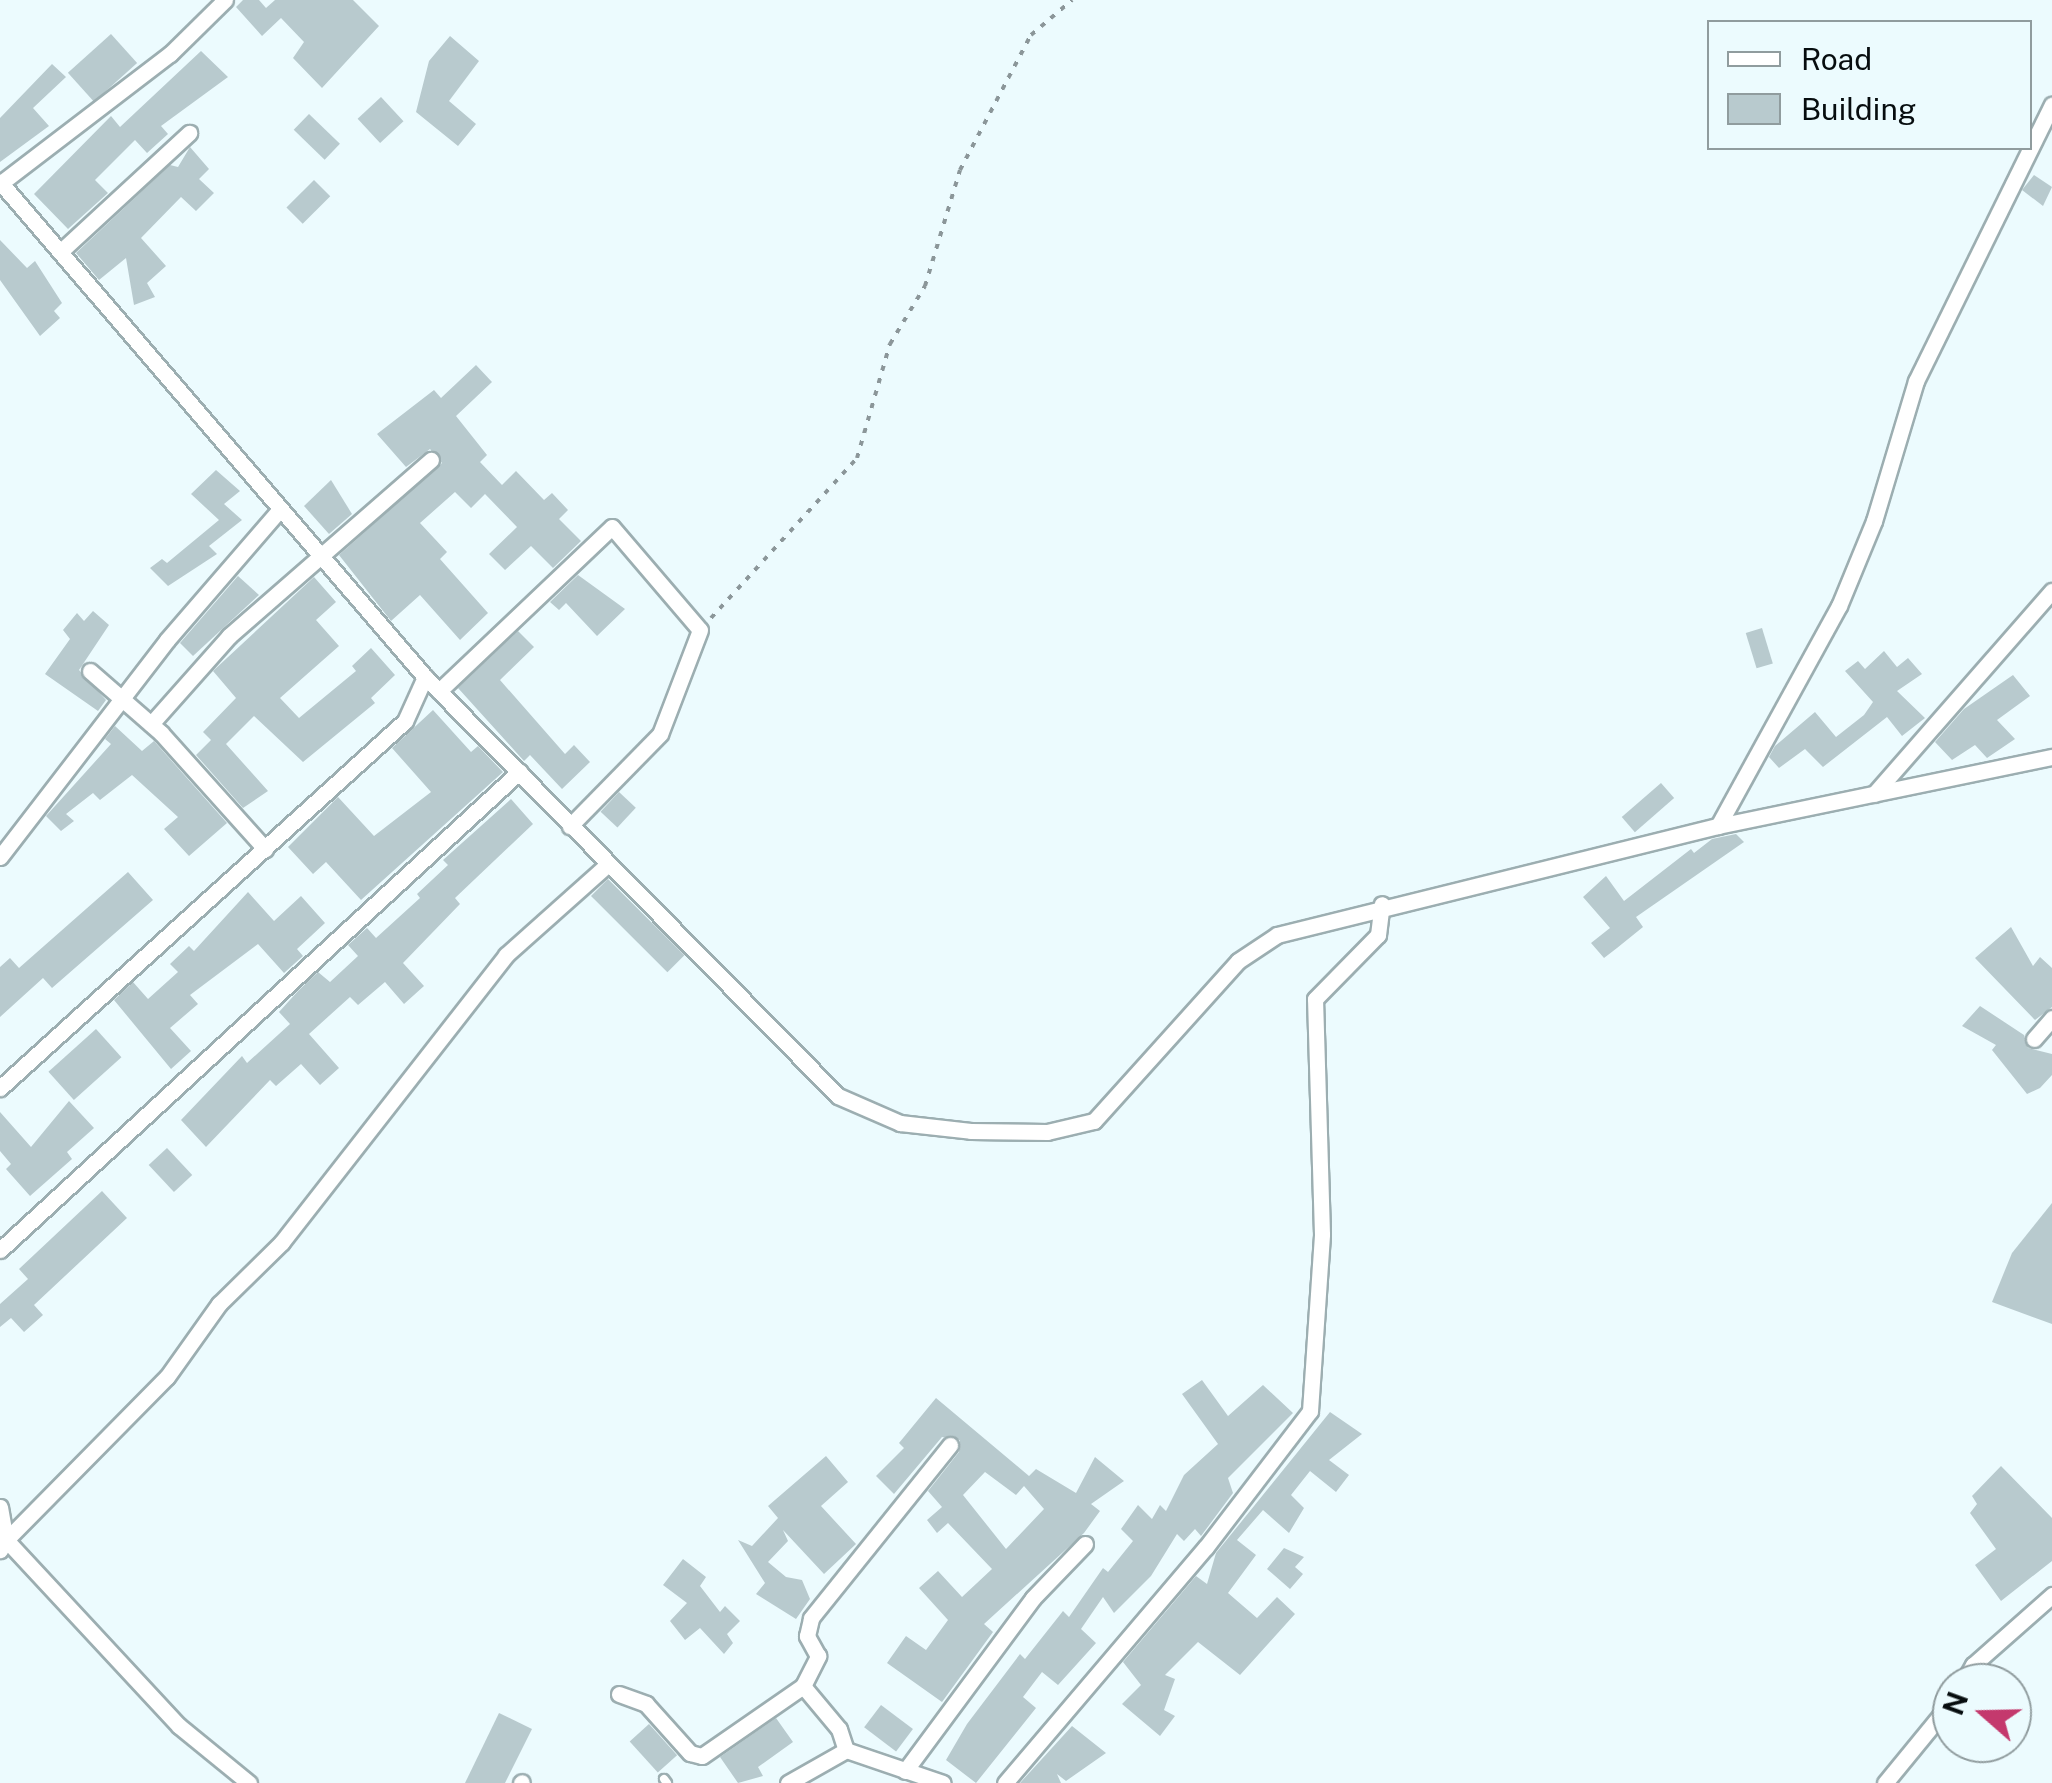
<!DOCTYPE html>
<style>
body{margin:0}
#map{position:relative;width:2052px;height:1783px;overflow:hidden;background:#ecfbfe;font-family:"Public Sans",sans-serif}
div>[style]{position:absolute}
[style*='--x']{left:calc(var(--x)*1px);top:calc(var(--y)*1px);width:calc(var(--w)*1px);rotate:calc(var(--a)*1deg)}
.building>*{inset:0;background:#b8cace;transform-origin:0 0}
.path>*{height:4px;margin-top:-2px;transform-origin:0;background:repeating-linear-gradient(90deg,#8b9699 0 5px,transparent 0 13px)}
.roads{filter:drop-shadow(2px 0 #9caeb1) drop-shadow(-2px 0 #9caeb1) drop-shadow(0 2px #9caeb1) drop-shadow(0 -2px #9caeb1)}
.service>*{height:8px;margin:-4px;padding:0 4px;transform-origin:4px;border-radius:4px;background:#fff}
.minor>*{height:15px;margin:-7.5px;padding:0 7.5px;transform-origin:7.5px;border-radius:7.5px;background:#fff}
span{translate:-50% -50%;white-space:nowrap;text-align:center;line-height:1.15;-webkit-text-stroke:8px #ecfbfe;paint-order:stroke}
.legend{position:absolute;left:1707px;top:20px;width:325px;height:130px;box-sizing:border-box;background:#ecfbfe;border:2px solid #909c9e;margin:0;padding:12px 18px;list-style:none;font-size:30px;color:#070d0f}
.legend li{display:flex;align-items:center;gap:20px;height:50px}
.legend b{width:50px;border:2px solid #909c9e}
.north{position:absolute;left:1932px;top:1663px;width:100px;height:100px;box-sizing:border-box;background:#ecfbfe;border:2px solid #909c9e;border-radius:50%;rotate:290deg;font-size:28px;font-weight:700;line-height:40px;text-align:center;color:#070d0f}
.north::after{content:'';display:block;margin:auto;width:35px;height:45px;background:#c4396d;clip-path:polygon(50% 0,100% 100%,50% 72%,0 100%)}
</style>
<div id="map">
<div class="building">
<div style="clip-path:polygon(243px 0,259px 0,266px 8px,275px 0,353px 0,379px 26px,322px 88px,293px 58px,304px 42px,281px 18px,262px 36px,236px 7px)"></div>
<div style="left:111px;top:34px;width:39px;height:58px;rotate:48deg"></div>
<div style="clip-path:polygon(450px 36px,479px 61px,449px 101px,476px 124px,458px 146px,416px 112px,429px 61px)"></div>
<div style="clip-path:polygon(201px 51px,228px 77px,161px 126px,168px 134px,147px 153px,135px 140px,95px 180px,108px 193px,68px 229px,34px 194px,111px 116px,120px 127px)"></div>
<div style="clip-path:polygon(52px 64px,66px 77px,33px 108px,49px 126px,0 162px,0 118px)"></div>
<div style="left:381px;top:97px;width:33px;height:32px;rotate:47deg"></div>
<div style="left:309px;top:114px;width:43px;height:22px;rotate:44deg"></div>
<div style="clip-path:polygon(190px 147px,209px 169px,199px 179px,214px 193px,196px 211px,181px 197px,141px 238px,166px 266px,147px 283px,155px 297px,134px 305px,126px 258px,99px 280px,76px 253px,170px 165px,178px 167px)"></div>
<div style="clip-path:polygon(2034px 175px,2052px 187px,2043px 206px,2022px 190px)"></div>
<div style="left:314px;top:180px;width:23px;height:39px;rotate:45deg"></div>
<div style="clip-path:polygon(0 240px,27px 268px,35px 261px,62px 303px,54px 311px,60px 318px,40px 336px,0 280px)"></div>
<div style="clip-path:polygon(476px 365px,492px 382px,456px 416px,487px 455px,480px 462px,502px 485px,516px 471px,544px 500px,552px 493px,568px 510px,559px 519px,581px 541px,553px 568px,531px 546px,505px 570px,489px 554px,517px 527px,485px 494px,471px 508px,455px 492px,420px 523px,447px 552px,440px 559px,488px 613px,460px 640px,420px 595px,391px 621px,339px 555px,442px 463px,430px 449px,406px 467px,377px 434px,434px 390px,441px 398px)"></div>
<div style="clip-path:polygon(216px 470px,240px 491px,224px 504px,242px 520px,209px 546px,217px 554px,168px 586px,150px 568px,162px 559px,167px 563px,219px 520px,191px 494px)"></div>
<div style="clip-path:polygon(331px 480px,352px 514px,329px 534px,304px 506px)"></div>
<div style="clip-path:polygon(578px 575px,625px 609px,597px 636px,566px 603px,559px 610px,550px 602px)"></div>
<div style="clip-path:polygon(238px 576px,259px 595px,193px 656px,180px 643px)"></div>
<div style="clip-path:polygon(314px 577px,336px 602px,316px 620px,339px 646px,280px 698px,299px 718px,356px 671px,352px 666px,371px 648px,395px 675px,371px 698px,375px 703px,303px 762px,254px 716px,226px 744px,268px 791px,243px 808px,196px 755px,211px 740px,203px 732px,236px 698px,213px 671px)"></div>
<div style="clip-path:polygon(93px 611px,109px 625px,79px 670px,106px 700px,98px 711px,45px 674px,70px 639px,63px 630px,77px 613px,84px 621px)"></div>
<div style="left:1762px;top:628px;width:37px;height:17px;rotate:73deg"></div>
<div style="clip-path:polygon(518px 631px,534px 647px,500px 680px,565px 754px,574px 745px,590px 762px,562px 789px,530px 755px,524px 761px,458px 688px)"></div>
<div style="clip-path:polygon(1884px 651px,1897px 667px,1908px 658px,1922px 674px,1897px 691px,1925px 718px,1902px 736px,1887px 717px,1823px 767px,1805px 749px,1779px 768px,1769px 757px,1775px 746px,1815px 712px,1836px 737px,1864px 715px,1873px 702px,1845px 671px,1858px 661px,1865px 669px)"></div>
<div style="clip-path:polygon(2013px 675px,2030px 696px,1997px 720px,2015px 739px,1987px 758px,1975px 745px,1952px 760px,1935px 742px,1964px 709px)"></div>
<div style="clip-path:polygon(433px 710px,471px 752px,478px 746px,503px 772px,361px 900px,326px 862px,313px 874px,288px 847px,338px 797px,374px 836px,431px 792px,392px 748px)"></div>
<div style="clip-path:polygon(115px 726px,142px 751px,154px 741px,227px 823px,189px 856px,164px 829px,178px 817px,132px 775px,100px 800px,93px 793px,66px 814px,74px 821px,61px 831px,46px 816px,111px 744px,105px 739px)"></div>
<div style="left:1661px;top:783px;width:20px;height:52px;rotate:49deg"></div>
<div style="left:619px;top:792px;width:23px;height:27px;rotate:43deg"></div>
<div style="clip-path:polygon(511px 799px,533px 824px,455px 898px,460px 904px,403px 963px,424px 986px,404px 1004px,385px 982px,358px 1005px,350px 997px,309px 1034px,339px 1068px,320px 1085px,301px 1064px,276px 1086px,270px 1080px,206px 1147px,181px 1120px,242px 1056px,247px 1063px,290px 1024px,279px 1012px,299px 990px,318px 972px,330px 982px,358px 956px,348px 945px,367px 928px,376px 938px,420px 898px,417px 894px,448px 865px,443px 860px)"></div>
<div style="clip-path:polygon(1736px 834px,1744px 842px,1636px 917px,1643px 927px,1617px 948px,1604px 958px,1591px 943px,1610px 928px,1583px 897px,1606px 876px,1624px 901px,1691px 849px,1694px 853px,1712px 839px)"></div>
<div style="clip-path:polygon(128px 872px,153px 900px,52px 988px,43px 978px,0 1017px,0 967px,10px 958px,19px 968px)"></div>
<div style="left:608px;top:879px;width:108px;height:24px;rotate:45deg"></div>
<div style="clip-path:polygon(248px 892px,274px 921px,301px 896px,325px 923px,297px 949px,303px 956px,284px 973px,258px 944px,190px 995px,198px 1004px,170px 1028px,191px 1051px,171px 1069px,114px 1000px,133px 982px,148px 999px,178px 972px,170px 964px,189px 946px,194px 951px)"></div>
<div style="clip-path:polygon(2011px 927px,2033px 966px,2040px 957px,2052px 968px,2052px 1007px,2035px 1020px,1975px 958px)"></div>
<div style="clip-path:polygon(1980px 1006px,2024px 1035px,2028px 1048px,2052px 1054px,2052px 1075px,2040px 1088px,2027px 1094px,1992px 1050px,1996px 1045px,1962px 1026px)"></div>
<div style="left:96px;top:1029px;width:38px;height:64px;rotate:48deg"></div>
<div style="clip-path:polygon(69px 1101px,94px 1128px,67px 1152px,72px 1159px,30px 1196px,6px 1169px,11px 1164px,0 1151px,0 1112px,31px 1147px)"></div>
<div style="left:167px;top:1148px;width:37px;height:25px;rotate:47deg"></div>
<div style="clip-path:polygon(102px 1191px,127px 1218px,34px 1305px,43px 1315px,24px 1332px,11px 1318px,0 1327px,0 1304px,28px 1279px,19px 1269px)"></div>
<div style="clip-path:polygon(2052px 1203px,2052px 1324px,1992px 1302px,2012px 1253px)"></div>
<div style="clip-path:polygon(1202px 1380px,1228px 1416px,1263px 1385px,1293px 1413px,1228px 1478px,1233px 1493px,1201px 1536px,1195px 1529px,1184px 1541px,1177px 1534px,1151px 1576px,1114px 1613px,1103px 1597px,1081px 1629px,1096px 1643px,1058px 1685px,1042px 1672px,1023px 1697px,1036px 1708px,976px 1783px,946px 1760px,967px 1724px,1020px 1654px,1025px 1659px,1063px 1611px,1069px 1617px,1103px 1568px,1108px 1572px,1133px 1541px,1121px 1529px,1138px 1505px,1152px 1519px,1160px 1505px,1166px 1511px,1184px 1475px,1218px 1444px,1182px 1394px)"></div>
<div style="clip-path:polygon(evenodd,936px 1398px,1029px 1476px,1036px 1469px,1076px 1493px,1095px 1457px,1124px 1481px,1091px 1504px,1100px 1511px,1084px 1533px,984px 1624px,993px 1632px,942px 1702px,887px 1663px,906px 1636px,926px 1650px,948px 1620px,919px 1588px,938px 1571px,962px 1597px,992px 1569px,948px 1523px,937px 1533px,927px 1520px,942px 1507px,928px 1491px,959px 1452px,960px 1440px,942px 1437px,894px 1494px,876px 1476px,904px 1448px,899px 1443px,936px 1398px,985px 1472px,1016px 1495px,1024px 1486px,1044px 1509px,1006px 1549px,963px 1495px,985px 1472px)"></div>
<div style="clip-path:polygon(1330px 1412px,1362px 1434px,1329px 1460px,1349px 1475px,1336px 1492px,1310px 1471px,1291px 1495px,1304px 1508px,1289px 1533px,1263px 1510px,1237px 1540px,1256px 1555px,1228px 1593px,1257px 1618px,1277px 1597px,1295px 1614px,1240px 1675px,1198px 1642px,1165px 1675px,1175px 1679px,1164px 1710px,1175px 1716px,1160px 1736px,1122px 1704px,1141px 1685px,1123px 1662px,1196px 1576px,1207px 1584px,1216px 1553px)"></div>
<div style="clip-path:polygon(826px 1456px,848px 1482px,821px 1506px,856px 1544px,824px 1574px,783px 1530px,788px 1541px,768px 1562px,786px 1577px,802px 1580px,810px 1599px,796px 1619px,756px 1594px,765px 1583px,738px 1540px,752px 1546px,778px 1518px,768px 1506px)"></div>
<div style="clip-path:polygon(2001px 1466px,2052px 1518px,2052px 1561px,2001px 1601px,1975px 1565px,1996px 1549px,1970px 1513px,1977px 1504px,1972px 1496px)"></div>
<div style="clip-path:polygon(1284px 1548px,1304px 1557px,1295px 1567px,1303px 1574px,1290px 1589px,1267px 1569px)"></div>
<div style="clip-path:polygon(683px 1559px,706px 1577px,700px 1586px,720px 1612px,725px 1606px,740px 1621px,727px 1634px,733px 1643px,724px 1654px,700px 1628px,685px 1640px,670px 1621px,687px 1603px,663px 1585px)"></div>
<div style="left:881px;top:1705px;width:40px;height:28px;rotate:37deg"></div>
<div style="clip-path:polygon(499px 1713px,532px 1729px,505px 1783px,465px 1783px)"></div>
<div style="clip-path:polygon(776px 1718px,793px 1742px,758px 1767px,763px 1776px,738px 1783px,720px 1757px)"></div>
<div style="left:649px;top:1724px;width:42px;height:26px;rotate:48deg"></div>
<div style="clip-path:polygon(1072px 1726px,1106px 1753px,1066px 1781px,1057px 1774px,1061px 1783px,1020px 1783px)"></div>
</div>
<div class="path">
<div style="--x:711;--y:618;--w:217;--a:-47.6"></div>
<div style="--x:857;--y:458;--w:119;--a:-73.9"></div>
<div style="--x:890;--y:344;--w:68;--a:-58.9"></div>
<div style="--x:925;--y:286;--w:121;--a:-73.2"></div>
<div style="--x:960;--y:170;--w:153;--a:-62.3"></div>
<div style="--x:1031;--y:35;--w:54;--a:-40.5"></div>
</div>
<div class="roads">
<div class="service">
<div style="--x:664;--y:1779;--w:5;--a:53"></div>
</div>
<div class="minor">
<div style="--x:0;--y:182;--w:652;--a:49.35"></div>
<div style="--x:425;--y:677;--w:48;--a:114.4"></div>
<div style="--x:405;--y:721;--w:547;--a:137.82"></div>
<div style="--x:1;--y:183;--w:213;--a:-37.4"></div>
<div style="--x:170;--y:54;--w:77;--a:-44.5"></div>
<div style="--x:60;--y:252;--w:176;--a:-42.7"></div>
<div style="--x:90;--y:671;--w:94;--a:41.1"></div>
<div style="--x:161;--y:733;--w:156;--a:48.1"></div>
<div style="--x:425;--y:677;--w:588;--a:45.41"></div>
<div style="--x:838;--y:1096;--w:68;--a:23.5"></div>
<div style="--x:900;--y:1123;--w:71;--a:6.4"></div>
<div style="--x:971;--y:1131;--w:76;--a:0.8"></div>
<div style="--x:1047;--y:1132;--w:48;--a:-13.2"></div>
<div style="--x:1094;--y:1121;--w:215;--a:-48"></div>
<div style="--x:1238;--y:961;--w:47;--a:-33.7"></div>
<div style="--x:1277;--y:935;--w:454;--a:-13.9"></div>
<div style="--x:1718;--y:826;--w:341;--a:-11.7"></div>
<div style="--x:439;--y:691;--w:238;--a:-43.5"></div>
<div style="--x:612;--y:527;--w:135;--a:49.5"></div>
<div style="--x:700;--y:630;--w:111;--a:111"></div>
<div style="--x:660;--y:734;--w:129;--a:134.4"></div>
<div style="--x:151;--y:724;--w:118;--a:-48.4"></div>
<div style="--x:229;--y:636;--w:268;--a:-41.1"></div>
<div style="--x:1874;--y:794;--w:270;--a:-48.8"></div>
<div style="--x:1718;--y:826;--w:251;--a:-61.2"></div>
<div style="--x:1839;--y:606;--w:92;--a:-67.6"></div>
<div style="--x:1874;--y:521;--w:146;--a:-73.3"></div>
<div style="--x:1916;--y:381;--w:308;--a:-63.8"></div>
<div style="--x:0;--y:857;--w:274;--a:-52.4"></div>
<div style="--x:167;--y:640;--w:173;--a:-49.2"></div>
<div style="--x:2034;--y:1039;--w:28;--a:-49"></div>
<div style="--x:0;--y:1250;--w:706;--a:-42.65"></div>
<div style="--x:0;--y:1507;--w:34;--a:80"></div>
<div style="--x:6;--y:1540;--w:12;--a:121"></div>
<div style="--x:1963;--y:1683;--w:21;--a:-61"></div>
<div style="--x:1973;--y:1665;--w:106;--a:-41.5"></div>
<div style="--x:803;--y:1686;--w:56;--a:50.1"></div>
<div style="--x:839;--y:1729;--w:22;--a:72"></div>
<div style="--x:619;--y:1694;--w:29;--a:20"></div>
<div style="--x:646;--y:1704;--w:66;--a:48.1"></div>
<div style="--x:690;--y:1753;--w:12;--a:14"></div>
<div style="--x:702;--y:1756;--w:123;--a:-34.7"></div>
<div style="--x:803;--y:1686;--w:34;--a:-63"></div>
<div style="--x:818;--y:1656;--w:23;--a:-119"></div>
<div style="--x:807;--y:1636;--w:18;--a:-77"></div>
<div style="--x:811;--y:1618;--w:222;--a:-51.2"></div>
<div style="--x:905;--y:1771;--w:215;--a:-53.5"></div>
<div style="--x:1033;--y:1598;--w:75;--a:-46.1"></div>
<div style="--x:249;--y:1783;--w:90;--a:-140.8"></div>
<div style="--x:179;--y:1726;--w:254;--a:-132.9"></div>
<div style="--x:6;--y:1540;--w:229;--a:-45.4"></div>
<div style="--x:167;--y:1377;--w:90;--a:-54.5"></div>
<div style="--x:219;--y:1304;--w:88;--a:-44.5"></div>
<div style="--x:282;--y:1242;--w:364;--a:-52"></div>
<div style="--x:506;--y:955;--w:135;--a:-41.7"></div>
<div style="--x:521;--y:1783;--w:1;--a:-45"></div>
<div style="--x:788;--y:1783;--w:67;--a:-29.6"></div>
<div style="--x:846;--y:1750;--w:102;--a:18.8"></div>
<div style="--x:1005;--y:1783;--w:310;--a:-49.6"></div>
<div style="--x:1206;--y:1547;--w:171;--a:-52.6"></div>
<div style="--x:1310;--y:1411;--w:177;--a:-86.1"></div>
<div style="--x:1322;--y:1234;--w:235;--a:-91.7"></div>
<div style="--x:1315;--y:999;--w:90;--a:-45.5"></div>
<div style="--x:1378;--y:935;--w:31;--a:-83"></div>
<div style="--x:1885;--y:1783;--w:106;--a:-50.7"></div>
</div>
</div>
<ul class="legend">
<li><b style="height:12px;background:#fff"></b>Road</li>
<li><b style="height:28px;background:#b8cace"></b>Building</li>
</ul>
<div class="north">N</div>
</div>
